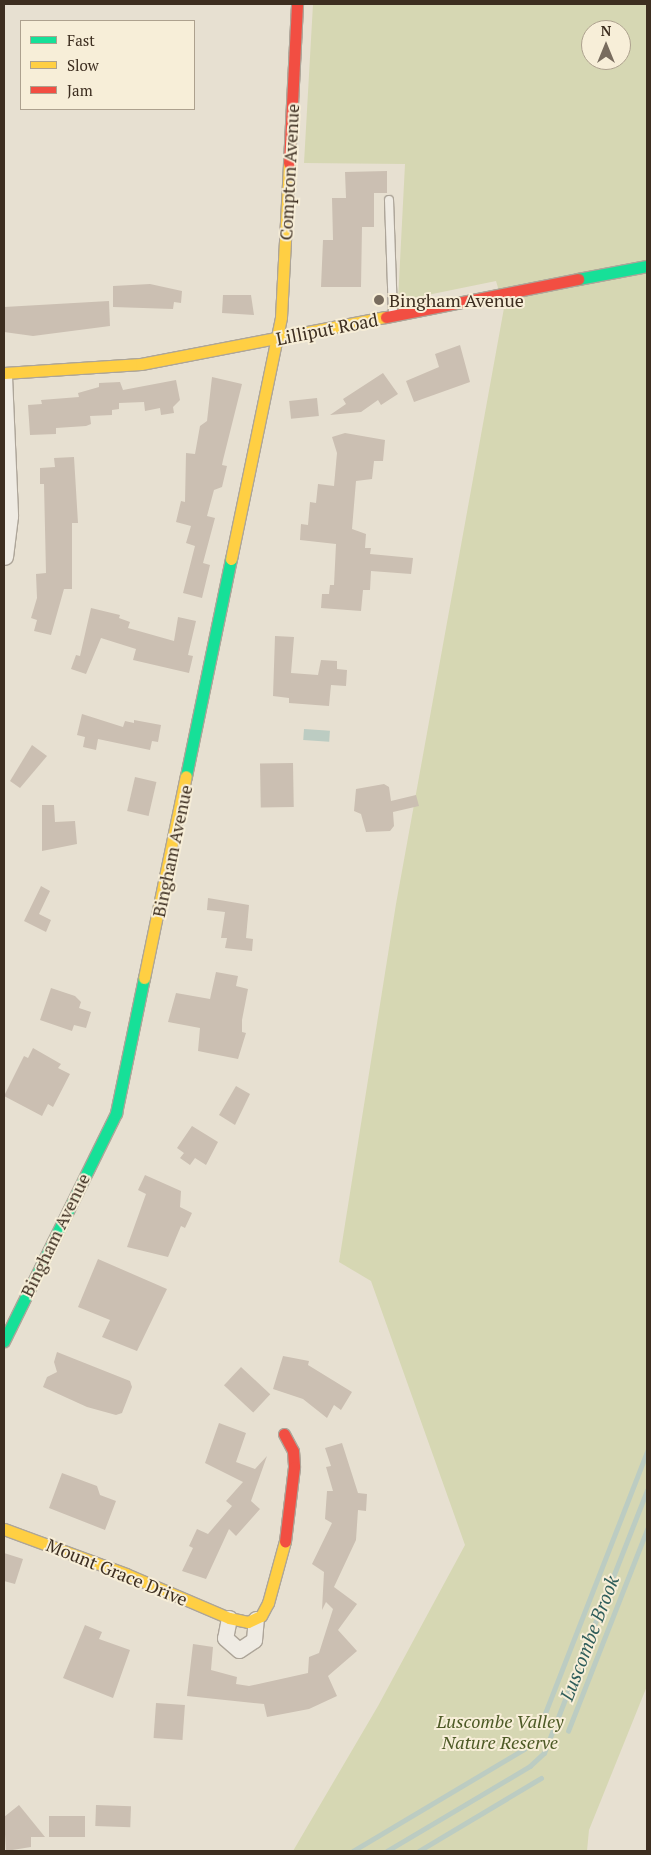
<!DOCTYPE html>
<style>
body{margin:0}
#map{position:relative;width:651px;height:1855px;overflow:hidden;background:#e7e0d1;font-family:"PT Serif",serif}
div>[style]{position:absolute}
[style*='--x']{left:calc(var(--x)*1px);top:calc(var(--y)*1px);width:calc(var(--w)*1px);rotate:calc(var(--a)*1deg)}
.green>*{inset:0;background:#d6d7b3}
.water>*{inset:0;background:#bcccc2;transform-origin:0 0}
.stream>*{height:4.5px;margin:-2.25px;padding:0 2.25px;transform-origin:2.25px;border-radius:2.25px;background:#bcccc2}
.building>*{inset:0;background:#cbbfb2;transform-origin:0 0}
.roads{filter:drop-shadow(1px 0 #ada599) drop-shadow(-1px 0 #ada599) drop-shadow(0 1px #ada599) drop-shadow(0 -1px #ada599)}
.lane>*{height:8px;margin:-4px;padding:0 4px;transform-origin:4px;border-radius:4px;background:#efebe3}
.street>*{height:15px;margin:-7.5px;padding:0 7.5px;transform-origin:7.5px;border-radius:7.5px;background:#efebe3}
.fast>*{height:11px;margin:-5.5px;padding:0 5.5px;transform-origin:5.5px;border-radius:5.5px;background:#16e098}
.slow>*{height:11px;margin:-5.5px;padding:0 5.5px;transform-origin:5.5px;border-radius:5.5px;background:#ffcf43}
.jam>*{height:11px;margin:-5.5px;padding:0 5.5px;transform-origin:5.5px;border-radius:5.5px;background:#f24e42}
.dots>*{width:14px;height:14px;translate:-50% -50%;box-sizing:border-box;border:2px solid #f7eed8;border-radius:50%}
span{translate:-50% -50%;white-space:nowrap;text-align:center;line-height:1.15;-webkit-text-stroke:4px #f7eed8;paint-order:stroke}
.street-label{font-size:18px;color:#3d2e20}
.poi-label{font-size:18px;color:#3d2e20}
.left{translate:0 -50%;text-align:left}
.park-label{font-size:18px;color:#4d5a26;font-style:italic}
.water-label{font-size:19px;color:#2f5d5a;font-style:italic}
.frame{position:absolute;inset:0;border:5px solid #3d2e20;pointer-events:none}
.legend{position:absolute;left:20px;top:20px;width:175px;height:90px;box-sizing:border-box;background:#f7eed8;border:1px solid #ada18e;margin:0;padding:6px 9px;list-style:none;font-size:15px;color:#3d2e20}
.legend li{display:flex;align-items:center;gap:10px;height:25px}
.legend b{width:25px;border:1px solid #ada18e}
.north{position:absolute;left:581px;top:20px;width:50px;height:50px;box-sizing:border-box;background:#f7eed8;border:1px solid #ada18e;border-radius:50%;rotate:0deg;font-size:14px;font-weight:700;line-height:20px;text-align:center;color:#3d2e20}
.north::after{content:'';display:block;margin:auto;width:18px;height:22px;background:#786c5e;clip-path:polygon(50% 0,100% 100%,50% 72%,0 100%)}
</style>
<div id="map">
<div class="green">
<div style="clip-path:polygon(evenodd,313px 4px,647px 4px,647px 1686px,589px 1830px,587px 1851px,293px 1851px,378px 1706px,465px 1545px,371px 1281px,339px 1262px,396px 904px,504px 308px,496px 281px,398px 301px,405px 164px,304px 163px,313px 4px,591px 30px,621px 30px,621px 60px,591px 60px,591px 30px)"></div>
</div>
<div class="water">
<div style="left:304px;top:729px;width:26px;height:11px;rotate:4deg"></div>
</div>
<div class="stream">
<div style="--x:542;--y:1721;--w:290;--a:-68.7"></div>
<div style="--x:568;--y:1731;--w:217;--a:-68.6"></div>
<div style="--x:353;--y:1851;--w:199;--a:-30.8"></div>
<div style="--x:387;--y:1851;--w:166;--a:-30.7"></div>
<div style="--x:530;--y:1766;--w:19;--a:-43"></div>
<div style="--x:544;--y:1753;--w:282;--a:-68.6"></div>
<div style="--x:419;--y:1851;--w:142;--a:-30.9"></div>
</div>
<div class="building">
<div style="clip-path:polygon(387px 171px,387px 193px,374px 193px,374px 227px,362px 227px,361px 287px,321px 287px,323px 240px,333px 240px,332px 198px,346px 198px,345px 172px)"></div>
<div style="clip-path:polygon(150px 284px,182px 291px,181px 303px,174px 302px,173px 309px,113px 307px,113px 286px)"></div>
<div style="clip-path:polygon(223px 295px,251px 295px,254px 315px,222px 313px)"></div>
<div style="clip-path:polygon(109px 301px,110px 326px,33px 336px,4px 332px,4px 307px)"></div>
<div style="clip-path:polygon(460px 345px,470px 382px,414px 402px,406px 381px,439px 367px,435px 354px)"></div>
<div style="clip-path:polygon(383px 373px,398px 394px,381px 405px,378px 400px,361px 412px,330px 415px,346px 404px,343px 399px)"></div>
<div style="clip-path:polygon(212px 377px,242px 384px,223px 460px,222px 465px,227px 466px,222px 487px,214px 490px,207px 516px,215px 518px,203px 563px,210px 565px,202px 598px,183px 593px,195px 546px,186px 543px,191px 526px,176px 522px,181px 501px,185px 502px,186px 453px,195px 454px,200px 426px,207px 421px)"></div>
<div style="clip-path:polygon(176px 380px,180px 400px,173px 407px,174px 413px,161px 415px,160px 408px,145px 411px,144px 402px,119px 403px,119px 409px,112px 410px,112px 415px,90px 416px,91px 424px,86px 426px,56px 428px,56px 434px,30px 435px,28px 405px,42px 404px,41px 400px,79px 397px,78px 393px,99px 387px,99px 383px,120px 382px,123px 390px)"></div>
<div style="left:317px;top:398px;width:18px;height:28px;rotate:84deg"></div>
<div style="clip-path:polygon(345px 433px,385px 440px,383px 461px,374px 461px,372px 479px,356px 481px,352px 529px,366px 534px,365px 548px,371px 548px,370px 554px,413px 558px,411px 574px,371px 571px,370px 590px,363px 590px,361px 611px,321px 608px,322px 594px,329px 594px,330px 585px,334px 585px,336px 544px,300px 540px,301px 524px,308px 525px,310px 502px,316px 503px,318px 484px,334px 486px,337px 453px,332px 437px)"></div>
<div style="clip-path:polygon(74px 457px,78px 523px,72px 523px,72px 589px,64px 589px,51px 635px,34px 631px,37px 620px,31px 618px,37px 598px,36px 574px,46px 573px,44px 484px,40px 484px,40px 468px,55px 467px,54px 458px)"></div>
<div style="clip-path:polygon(91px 608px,120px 615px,119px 618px,130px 622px,128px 628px,174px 641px,178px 617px,196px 621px,188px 655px,193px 656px,189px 673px,133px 660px,136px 649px,101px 638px,86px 674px,71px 669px,76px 655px,80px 656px)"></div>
<div style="clip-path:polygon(275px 636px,294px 637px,291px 673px,318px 675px,321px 660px,337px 661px,337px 669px,347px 670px,346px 686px,331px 685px,329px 706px,289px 703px,289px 698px,273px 696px)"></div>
<div style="clip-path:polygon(82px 714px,123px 727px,125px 721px,134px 723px,134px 720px,161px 725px,158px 742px,152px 741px,150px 750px,98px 739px,96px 750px,83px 747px,85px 737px,77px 735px)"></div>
<div style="clip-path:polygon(32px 745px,47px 756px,20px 788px,10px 781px)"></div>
<div style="left:293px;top:763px;width:44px;height:33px;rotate:89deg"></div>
<div style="left:135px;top:777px;width:22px;height:35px;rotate:13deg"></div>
<div style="clip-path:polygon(384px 784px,389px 787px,391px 801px,416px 795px,419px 806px,393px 812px,394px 826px,390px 831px,366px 832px,361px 814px,354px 811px,356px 789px)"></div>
<div style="clip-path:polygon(42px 805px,54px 805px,55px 822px,75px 821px,77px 844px,42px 851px)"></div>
<div style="clip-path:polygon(41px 886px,50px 891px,39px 914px,51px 920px,46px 932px,24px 921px)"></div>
<div style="clip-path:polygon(208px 898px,249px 905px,246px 938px,253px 939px,252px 951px,225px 948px,227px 938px,221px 938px,225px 912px,207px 910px)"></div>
<div style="clip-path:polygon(216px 972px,238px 976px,236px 986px,248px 989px,242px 1020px,242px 1032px,246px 1033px,238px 1059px,198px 1051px,200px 1028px,168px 1022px,176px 993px,210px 999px)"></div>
<div style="clip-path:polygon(51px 988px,75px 996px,81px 1002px,79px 1008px,91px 1012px,86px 1028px,74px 1025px,72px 1031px,40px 1020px)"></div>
<div style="clip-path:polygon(33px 1048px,61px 1064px,58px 1068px,70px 1074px,53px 1107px,48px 1104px,42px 1116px,4px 1096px,24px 1056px,28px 1058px)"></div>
<div style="clip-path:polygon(236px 1086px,250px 1094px,235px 1125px,219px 1115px)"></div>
<div style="clip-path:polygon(192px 1126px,218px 1142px,206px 1165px,195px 1158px,190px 1165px,180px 1158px,184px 1153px,177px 1148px)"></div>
<div style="clip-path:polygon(145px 1175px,181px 1191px,180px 1207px,192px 1213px,185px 1228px,181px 1226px,168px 1257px,127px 1247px,146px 1194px,138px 1190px)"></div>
<div style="clip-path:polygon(98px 1259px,167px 1289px,137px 1351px,102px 1337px,110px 1320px,78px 1307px)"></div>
<div style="clip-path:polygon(57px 1352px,130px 1381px,132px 1387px,122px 1413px,116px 1415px,87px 1407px,43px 1387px,47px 1377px,57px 1372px,54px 1362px)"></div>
<div style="clip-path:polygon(283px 1356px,309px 1361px,308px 1365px,352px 1392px,341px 1410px,334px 1405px,327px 1418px,303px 1399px,273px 1389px)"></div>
<div style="left:241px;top:1367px;width:40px;height:25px;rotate:43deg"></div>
<div style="clip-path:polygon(219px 1423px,246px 1433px,236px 1462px,255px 1469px,267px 1456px,251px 1501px,260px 1509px,236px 1536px,229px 1529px,206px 1579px,182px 1571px,193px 1548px,189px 1546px,197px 1529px,208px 1534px,232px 1506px,226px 1501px,243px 1482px,205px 1463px)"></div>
<div style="clip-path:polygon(342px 1443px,358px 1493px,367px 1494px,366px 1511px,358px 1510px,356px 1540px,334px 1587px,357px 1604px,338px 1630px,357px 1651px,328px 1676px,337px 1696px,309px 1709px,267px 1717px,264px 1704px,187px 1696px,193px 1644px,213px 1647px,211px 1670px,237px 1677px,236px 1684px,249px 1686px,308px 1673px,309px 1657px,319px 1653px,333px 1609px,326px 1602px,322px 1610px,324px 1572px,312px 1564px,332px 1523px,325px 1519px,327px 1491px,333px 1491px,326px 1467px,331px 1466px,325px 1448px)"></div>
<div style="clip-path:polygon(62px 1473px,97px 1486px,100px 1495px,116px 1501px,105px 1530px,49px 1508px)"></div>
<div style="clip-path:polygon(4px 1553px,23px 1559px,15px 1584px,4px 1581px)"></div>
<div style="clip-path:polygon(85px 1625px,102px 1632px,99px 1639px,130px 1650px,113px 1698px,63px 1678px)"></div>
<div style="left:156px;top:1703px;width:29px;height:35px;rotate:4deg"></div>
<div style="clip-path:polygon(19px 1805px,45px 1837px,31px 1837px,31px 1847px,6px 1851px,4px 1817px)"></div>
<div style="left:96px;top:1805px;width:35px;height:21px;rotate:2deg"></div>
<div style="left:49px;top:1816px;width:36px;height:21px"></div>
</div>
<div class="roads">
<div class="lane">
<div style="--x:389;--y:200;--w:114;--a:88"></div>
</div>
<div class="street">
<div style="--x:4;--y:376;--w:140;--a:87.5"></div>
<div style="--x:10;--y:516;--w:41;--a:97"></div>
<div style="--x:229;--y:1618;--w:20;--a:101"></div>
<div style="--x:225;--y:1638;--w:18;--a:41"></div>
<div style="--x:239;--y:1650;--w:18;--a:-34"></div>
<div style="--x:254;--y:1640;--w:21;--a:-85"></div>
</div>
<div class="fast">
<div style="--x:578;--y:279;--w:70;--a:-10.7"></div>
<div style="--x:186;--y:776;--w:222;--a:-78.3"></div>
<div style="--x:4;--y:1341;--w:254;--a:-63.8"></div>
<div style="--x:116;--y:1113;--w:138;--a:-78.3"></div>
</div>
<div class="slow">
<div style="--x:4;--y:373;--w:137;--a:-3.8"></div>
<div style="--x:141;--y:364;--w:249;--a:-10.9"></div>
<div style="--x:231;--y:559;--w:247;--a:-78.3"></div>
<div style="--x:281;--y:317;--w:154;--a:-87"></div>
<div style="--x:144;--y:978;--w:206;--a:-78.3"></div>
<div style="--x:4;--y:1529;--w:130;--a:20.2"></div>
<div style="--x:126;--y:1574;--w:112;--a:23.1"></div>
<div style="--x:229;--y:1618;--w:19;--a:12"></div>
<div style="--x:248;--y:1622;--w:14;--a:-25"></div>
<div style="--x:261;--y:1616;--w:15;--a:-62"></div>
<div style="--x:268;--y:1603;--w:64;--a:-74.7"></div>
</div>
<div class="jam">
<div style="--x:289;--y:163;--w:159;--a:-87.1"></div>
<div style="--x:386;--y:317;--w:196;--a:-11.2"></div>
<div style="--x:284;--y:1434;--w:19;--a:62"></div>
<div style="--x:293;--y:1451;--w:16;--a:86"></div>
<div style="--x:294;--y:1467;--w:75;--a:96.9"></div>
</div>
</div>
<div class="dots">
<div style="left:379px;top:300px;background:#786c5e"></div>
</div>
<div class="street-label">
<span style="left:289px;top:172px;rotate:-87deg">Compton Avenue</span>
<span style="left:327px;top:329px;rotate:-11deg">Lilliput Road</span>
<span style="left:172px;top:851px;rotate:-78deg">Bingham Avenue</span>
<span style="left:55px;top:1235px;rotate:-64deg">Bingham Avenue</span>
<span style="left:117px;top:1572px;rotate:22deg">Mount Grace Drive</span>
</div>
<div class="poi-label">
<span class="left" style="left:389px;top:300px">Bingham Avenue</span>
</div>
<div class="park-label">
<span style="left:500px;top:1732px">Luscombe Valley<br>Nature Reserve</span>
</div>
<div class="water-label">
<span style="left:589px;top:1638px;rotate:-69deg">Luscombe Brook</span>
</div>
<div class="frame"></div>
<ul class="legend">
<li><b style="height:6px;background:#16e098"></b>Fast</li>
<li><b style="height:6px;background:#ffcf43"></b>Slow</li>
<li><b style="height:6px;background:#f24e42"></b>Jam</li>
</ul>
<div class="north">N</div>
</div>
